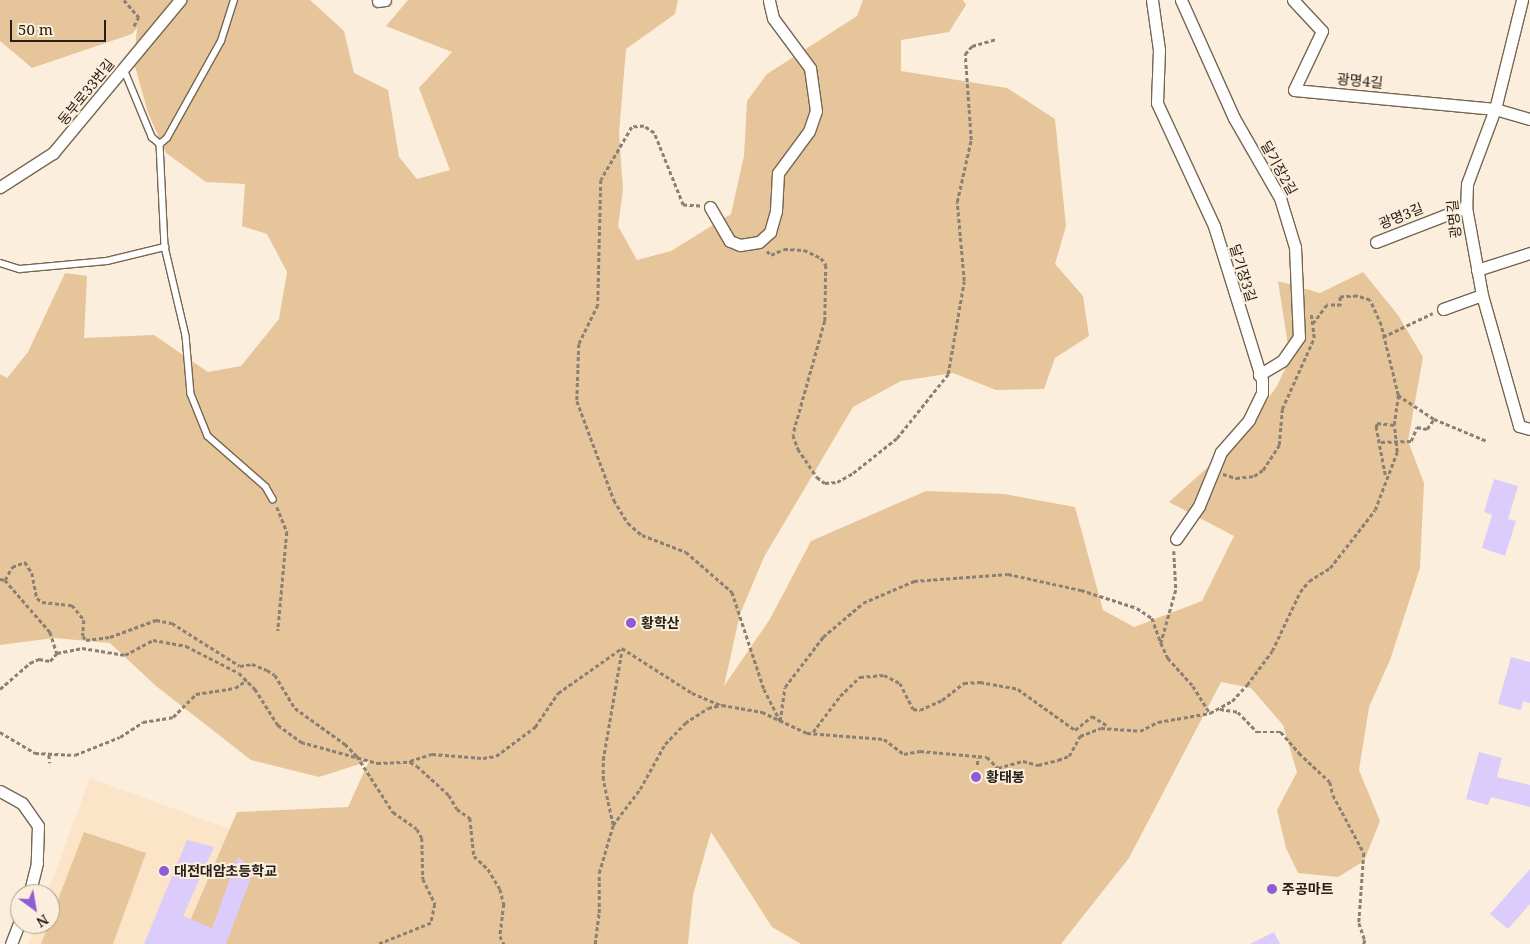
<!DOCTYPE html>
<meta charset="utf-8">
<style>
body{margin:0}
#map{position:relative;width:1530px;height:944px;overflow:hidden;background:#fceedc;font-family:"Noto Serif","Noto Sans KR",serif}
div>[style]{position:absolute}
[style*='--x']{left:calc(var(--x)*1px);top:calc(var(--y)*1px);width:calc(var(--w)*1px);rotate:calc(var(--a)*1deg)}
.built>*{inset:0;background:#fbe4c7}
.green>*{inset:0;background:#e6c59a}
.building>*{inset:0;background:#dbccfb}
.path>*{height:2.5px;margin-top:-1.25px;transform-origin:0;background:repeating-linear-gradient(90deg,#8a8073 0 4px,transparent 0 6.5px)}
.roads{filter:drop-shadow(1px 0 #756652) drop-shadow(-1px 0 #756652) drop-shadow(0 1px #756652) drop-shadow(0 -1px #756652)}
.service>*{height:5.5px;margin:-2.75px;padding:0 2.75px;transform-origin:2.75px;border-radius:2.75px;background:#fff}
.minor>*{height:11px;margin:-5.5px;padding:0 5.5px;transform-origin:5.5px;border-radius:5.5px;background:#fff}
.dots>*{width:14px;height:14px;translate:-50% -50%;box-sizing:border-box;border:2px solid #fceedc;border-radius:50%}
span{translate:-50% -50%;white-space:nowrap;text-align:center;line-height:1.15;-webkit-text-stroke:4px #fceedc;paint-order:stroke}
.street-label{font-size:14px;color:#272018}
.poi-label{font-size:14px;color:#272018;font-weight:700}
.left{translate:0 -50%;text-align:left}
.north{position:absolute;left:10px;top:884px;width:50px;height:50px;box-sizing:border-box;background:#fceedc;border:1px solid #a79c8e;border-radius:50%;rotate:148deg;font-size:14px;font-weight:700;line-height:20px;text-align:center;color:#272018}
.north::after{content:'';display:block;margin:auto;width:18px;height:22px;background:#8e5cd5;clip-path:polygon(50% 0,100% 100%,50% 72%,0 100%)}
.scale{position:absolute;left:10px;top:20px;width:96px;height:22px;box-sizing:border-box;border:2px solid #272018;border-top:0;padding-left:6px;font-size:15px;line-height:18px;white-space:nowrap;color:#272018;-webkit-text-stroke:4px #fceedc;paint-order:stroke}
</style>
<div id="map">
<div class="built">
<div style="clip-path:polygon(90px 778px,281px 848px,245px 944px,28px 944px,36px 924px,50px 924px,50px 894px,47px 894px)"></div>
</div>
<div class="green">
<div style="clip-path:polygon(0 0,310px 0,344px 31px,354px 73px,388px 90px,399px 157px,417px 179px,450px 170px,419px 88px,452px 52px,386px 26px,408px 0,678px 0,675px 14px,626px 49px,619px 133px,623px 190px,618px 226px,637px 260px,671px 251px,731px 214px,744px 156px,747px 101px,767px 74px,857px 16px,863px 0,963px 0,966px 5px,949px 32px,901px 40px,901px 71px,1007px 88px,1055px 119px,1066px 226px,1055px 264px,1083px 296px,1089px 336px,1055px 358px,1044px 389px,996px 390px,953px 373px,901px 381px,853px 407px,764px 557px,740px 614px,724px 686px,770px 619px,811px 541px,926px 491px,1004px 494px,1075px 507px,1103px 610px,1134px 627px,1202px 601px,1234px 536px,1169px 502px,1238px 440px,1277px 386px,1290px 358px,1278px 281px,1320px 293px,1363px 272px,1398px 315px,1423px 357px,1408px 441px,1424px 483px,1420px 568px,1390px 660px,1369px 707px,1359px 770px,1380px 821px,1364px 861px,1338px 877px,1298px 873px,1286px 848px,1277px 810px,1297px 772px,1283px 725px,1251px 688px,1221px 682px,1129px 858px,1061px 944px,801px 944px,772px 927px,711px 832px,693px 895px,688px 944px,180px 944px,237px 812px,348px 807px,369px 761px,319px 777px,251px 760px,156px 686px,110px 643px,54px 638px,0 645px,0 374px,7px 378px,28px 352px,65px 273px,87px 276px,84px 338px,154px 335px,208px 372px,241px 366px,279px 319px,287px 272px,267px 234px,242px 226px,245px 184px,206px 182px,166px 153px,148px 113px,134px 63px,137px 28px,132px 34px,32px 68px,0 41px)"></div>
<div style="clip-path:polygon(84px 832px,146px 853px,113px 944px,41px 944px)"></div>
</div>
<div class="building">
<div style="clip-path:polygon(1494px 479px,1518px 486px,1508px 519px,1516px 521px,1505px 556px,1482px 548px,1492px 515px,1484px 512px)"></div>
<div style="clip-path:polygon(1511px 657px,1530px 662px,1530px 703px,1523px 701px,1521px 710px,1498px 704px)"></div>
<div style="clip-path:polygon(1479px 752px,1502px 758px,1497px 777px,1530px 785px,1530px 807px,1491px 797px,1488px 805px,1466px 799px)"></div>
<div style="clip-path:polygon(187px 840px,214px 847px,183px 916px,212px 928px,238px 857px,254px 869px,226px 944px,144px 944px)"></div>
<div style="clip-path:polygon(1530px 869px,1530px 904px,1508px 929px,1490px 914px)"></div>
<div style="clip-path:polygon(1274px 932px,1280px 944px,1250px 944px)"></div>
</div>
<div class="path">
<div style="--x:124;--y:0;--w:23;--a:49"></div>
<div style="--x:139;--y:17;--w:11;--a:117"></div>
<div style="--x:700;--y:206;--w:17;--a:-177"></div>
<div style="--x:683;--y:205;--w:78;--a:-111.9"></div>
<div style="--x:654;--y:133;--w:12;--a:-145"></div>
<div style="--x:644;--y:126;--w:12;--a:175"></div>
<div style="--x:632;--y:127;--w:61;--a:120.3"></div>
<div style="--x:601;--y:180;--w:125;--a:91.4"></div>
<div style="--x:598;--y:305;--w:43;--a:116"></div>
<div style="--x:579;--y:344;--w:57;--a:92"></div>
<div style="--x:577;--y:401;--w:106;--a:69.5"></div>
<div style="--x:614;--y:500;--w:27;--a:59"></div>
<div style="--x:628;--y:523;--w:18;--a:41"></div>
<div style="--x:642;--y:535;--w:47;--a:21.1"></div>
<div style="--x:686;--y:552;--w:61;--a:41"></div>
<div style="--x:732;--y:592;--w:102;--a:71.7"></div>
<div style="--x:764;--y:689;--w:36;--a:63"></div>
<div style="--x:767;--y:251;--w:6;--a:45"></div>
<div style="--x:771;--y:255;--w:14;--a:-25"></div>
<div style="--x:784;--y:249;--w:20;--a:3"></div>
<div style="--x:804;--y:250;--w:19;--a:25"></div>
<div style="--x:821;--y:258;--w:9;--a:54"></div>
<div style="--x:826;--y:265;--w:56;--a:91"></div>
<div style="--x:825;--y:321;--w:118;--a:105.7"></div>
<div style="--x:793;--y:435;--w:15;--a:70"></div>
<div style="--x:798;--y:449;--w:34;--a:56"></div>
<div style="--x:817;--y:477;--w:10;--a:37"></div>
<div style="--x:825;--y:483;--w:12;--a:-5"></div>
<div style="--x:837;--y:482;--w:18;--a:-29"></div>
<div style="--x:853;--y:473;--w:56;--a:-38.5"></div>
<div style="--x:897;--y:438;--w:82;--a:-51.4"></div>
<div style="--x:948;--y:374;--w:94;--a:-80.2"></div>
<div style="--x:964;--y:281;--w:79;--a:-95.1"></div>
<div style="--x:957;--y:202;--w:64;--a:-77.3"></div>
<div style="--x:971;--y:140;--w:86;--a:-94"></div>
<div style="--x:965;--y:54;--w:11;--a:-49"></div>
<div style="--x:972;--y:46;--w:25;--a:-16"></div>
<div style="--x:1383;--y:337;--w:55;--a:-25.6"></div>
<div style="--x:1398;--y:395;--w:43;--a:33.7"></div>
<div style="--x:1434;--y:419;--w:57;--a:22.5"></div>
<div style="--x:1381;--y:442;--w:30;--a:-2"></div>
<div style="--x:1411;--y:441;--w:15;--a:-67"></div>
<div style="--x:1417;--y:427;--w:10;--a:11"></div>
<div style="--x:1427;--y:429;--w:12;--a:-55"></div>
<div style="--x:1223;--y:474;--w:14;--a:17"></div>
<div style="--x:1236;--y:478;--w:18;--a:-6"></div>
<div style="--x:1254;--y:476;--w:11;--a:-34"></div>
<div style="--x:1263;--y:470;--w:30;--a:-57"></div>
<div style="--x:1279;--y:445;--w:36;--a:-85"></div>
<div style="--x:1282;--y:409;--w:78;--a:-65.7"></div>
<div style="--x:1314;--y:338;--w:24;--a:-97"></div>
<div style="--x:1385;--y:475;--w:48;--a:-100.8"></div>
<div style="--x:1376;--y:428;--w:5;--a:-79"></div>
<div style="--x:1377;--y:423;--w:17;--a:7"></div>
<div style="--x:277;--y:507;--w:27;--a:68"></div>
<div style="--x:287;--y:532;--w:99;--a:95.2"></div>
<div style="--x:1174;--y:551;--w:39;--a:87"></div>
<div style="--x:1176;--y:590;--w:55;--a:105.8"></div>
<div style="--x:1161;--y:643;--w:17;--a:65"></div>
<div style="--x:1168;--y:658;--w:38;--a:48"></div>
<div style="--x:1193;--y:686;--w:32;--a:58"></div>
<div style="--x:0;--y:579;--w:5;--a:11"></div>
<div style="--x:5;--y:580;--w:69;--a:49.1"></div>
<div style="--x:50;--y:632;--w:22;--a:72"></div>
<div style="--x:57;--y:653;--w:25;--a:-11"></div>
<div style="--x:82;--y:648;--w:44;--a:9.2"></div>
<div style="--x:125;--y:655;--w:32;--a:-28"></div>
<div style="--x:153;--y:640;--w:34;--a:10"></div>
<div style="--x:186;--y:646;--w:59;--a:27"></div>
<div style="--x:239;--y:673;--w:23;--a:45"></div>
<div style="--x:255;--y:689;--w:43;--a:57.4"></div>
<div style="--x:278;--y:725;--w:29;--a:36"></div>
<div style="--x:301;--y:742;--w:79;--a:15.4"></div>
<div style="--x:377;--y:763;--w:33;--a:-2"></div>
<div style="--x:410;--y:762;--w:8;--a:30"></div>
<div style="--x:417;--y:766;--w:43;--a:42.2"></div>
<div style="--x:449;--y:795;--w:16;--a:60"></div>
<div style="--x:457;--y:809;--w:16;--a:35"></div>
<div style="--x:470;--y:818;--w:38;--a:84"></div>
<div style="--x:474;--y:856;--w:19;--a:43"></div>
<div style="--x:488;--y:869;--w:23;--a:59"></div>
<div style="--x:500;--y:889;--w:16;--a:75"></div>
<div style="--x:504;--y:904;--w:32;--a:97"></div>
<div style="--x:500;--y:936;--w:9;--a:63"></div>
<div style="--x:5;--y:580;--w:15;--a:-62"></div>
<div style="--x:12;--y:567;--w:14;--a:-21"></div>
<div style="--x:25;--y:562;--w:13;--a:58"></div>
<div style="--x:32;--y:573;--w:25;--a:79"></div>
<div style="--x:37;--y:598;--w:6;--a:39"></div>
<div style="--x:42;--y:602;--w:30;--a:6"></div>
<div style="--x:72;--y:605;--w:19;--a:51"></div>
<div style="--x:84;--y:620;--w:16;--a:94"></div>
<div style="--x:83;--y:636;--w:5;--a:53"></div>
<div style="--x:86;--y:640;--w:24;--a:-7"></div>
<div style="--x:110;--y:637;--w:49;--a:-20.3"></div>
<div style="--x:156;--y:620;--w:16;--a:11"></div>
<div style="--x:172;--y:623;--w:80;--a:32.3"></div>
<div style="--x:240;--y:666;--w:12;--a:-9"></div>
<div style="--x:252;--y:664;--w:16;--a:22"></div>
<div style="--x:267;--y:670;--w:9;--a:32"></div>
<div style="--x:275;--y:675;--w:39;--a:59"></div>
<div style="--x:295;--y:708;--w:62;--a:35.8"></div>
<div style="--x:345;--y:744;--w:17;--a:45"></div>
<div style="--x:357;--y:756;--w:67;--a:57.3"></div>
<div style="--x:393;--y:812;--w:29;--a:35"></div>
<div style="--x:417;--y:829;--w:10;--a:61"></div>
<div style="--x:422;--y:838;--w:41;--a:88.6"></div>
<div style="--x:423;--y:879;--w:28;--a:64"></div>
<div style="--x:435;--y:904;--w:19;--a:102"></div>
<div style="--x:431;--y:923;--w:56;--a:158"></div>
<div style="--x:622;--y:648;--w:83;--a:32.7"></div>
<div style="--x:692;--y:693;--w:30;--a:23"></div>
<div style="--x:0;--y:689;--w:40;--a:-41"></div>
<div style="--x:30;--y:663;--w:10;--a:-24"></div>
<div style="--x:39;--y:659;--w:11;--a:10"></div>
<div style="--x:50;--y:661;--w:11;--a:-49"></div>
<div style="--x:1220;--y:709;--w:18;--a:9"></div>
<div style="--x:1238;--y:712;--w:28;--a:46"></div>
<div style="--x:1257;--y:732;--w:24;--a:0"></div>
<div style="--x:1281;--y:732;--w:28;--a:49"></div>
<div style="--x:1299;--y:753;--w:42;--a:43.1"></div>
<div style="--x:1330;--y:782;--w:13;--a:77"></div>
<div style="--x:1333;--y:795;--w:66;--a:61.9"></div>
<div style="--x:1364;--y:853;--w:70;--a:94.1"></div>
<div style="--x:1359;--y:923;--w:18;--a:71"></div>
<div style="--x:1365;--y:940;--w:4;--a:104"></div>
<div style="--x:780;--y:721;--w:34;--a:-82"></div>
<div style="--x:785;--y:687;--w:63;--a:-52.8"></div>
<div style="--x:823;--y:637;--w:52;--a:-40.4"></div>
<div style="--x:863;--y:603;--w:56;--a:-23.3"></div>
<div style="--x:914;--y:581;--w:94;--a:-4.3"></div>
<div style="--x:1008;--y:574;--w:75;--a:12.4"></div>
<div style="--x:1081;--y:590;--w:59;--a:17.8"></div>
<div style="--x:1137;--y:608;--w:18;--a:34"></div>
<div style="--x:1152;--y:618;--w:27;--a:70"></div>
<div style="--x:0;--y:732;--w:41;--a:31"></div>
<div style="--x:35;--y:753;--w:40;--a:2.9"></div>
<div style="--x:75;--y:755;--w:48;--a:-21.8"></div>
<div style="--x:120;--y:737;--w:27;--a:-33"></div>
<div style="--x:143;--y:722;--w:30;--a:-9"></div>
<div style="--x:173;--y:717;--w:33;--a:-45"></div>
<div style="--x:196;--y:694;--w:39;--a:-9"></div>
<div style="--x:235;--y:688;--w:14;--a:-34"></div>
<div style="--x:813;--y:732;--w:45;--a:-53.1"></div>
<div style="--x:840;--y:696;--w:28;--a:-44"></div>
<div style="--x:860;--y:677;--w:24;--a:-5"></div>
<div style="--x:884;--y:675;--w:18;--a:27"></div>
<div style="--x:900;--y:683;--w:29;--a:63"></div>
<div style="--x:913;--y:709;--w:7;--a:8"></div>
<div style="--x:920;--y:710;--w:24;--a:-24"></div>
<div style="--x:942;--y:700;--w:28;--a:-38"></div>
<div style="--x:964;--y:683;--w:16;--a:-4"></div>
<div style="--x:980;--y:682;--w:39;--a:10"></div>
<div style="--x:1018;--y:689;--w:70;--a:35.7"></div>
<div style="--x:1075;--y:730;--w:22;--a:-39"></div>
<div style="--x:1092;--y:716;--w:19;--a:32"></div>
<div style="--x:49;--y:755;--w:8;--a:83"></div>
<div style="--x:410;--y:761;--w:23;--a:-18"></div>
<div style="--x:432;--y:754;--w:51;--a:4.5"></div>
<div style="--x:483;--y:758;--w:13;--a:-9"></div>
<div style="--x:496;--y:756;--w:49;--a:-36.6"></div>
<div style="--x:535;--y:727;--w:41;--a:-55.9"></div>
<div style="--x:558;--y:693;--w:78;--a:-35.1"></div>
<div style="--x:977;--y:765;--w:7;--a:-82"></div>
<div style="--x:613;--y:825;--w:46;--a:-102.5"></div>
<div style="--x:603;--y:780;--w:20;--a:-90"></div>
<div style="--x:603;--y:760;--w:113;--a:-80.3"></div>
<div style="--x:595;--y:944;--w:31;--a:-83"></div>
<div style="--x:599;--y:913;--w:40;--a:-90"></div>
<div style="--x:599;--y:873;--w:50;--a:-73.7"></div>
<div style="--x:613;--y:825;--w:45;--a:-53.1"></div>
<div style="--x:640;--y:789;--w:51;--a:-60.9"></div>
<div style="--x:665;--y:744;--w:29;--a:-46"></div>
<div style="--x:685;--y:723;--w:27;--a:-33"></div>
<div style="--x:708;--y:708;--w:14;--a:-12"></div>
<div style="--x:722;--y:705;--w:41;--a:9.9"></div>
<div style="--x:762;--y:712;--w:50;--a:25"></div>
<div style="--x:807;--y:733;--w:77;--a:4.5"></div>
<div style="--x:884;--y:739;--w:25;--a:37"></div>
<div style="--x:904;--y:754;--w:16;--a:-11"></div>
<div style="--x:920;--y:751;--w:67;--a:5.1"></div>
<div style="--x:987;--y:757;--w:16;--a:45"></div>
<div style="--x:998;--y:768;--w:26;--a:-16"></div>
<div style="--x:1023;--y:761;--w:16;--a:15"></div>
<div style="--x:1038;--y:765;--w:21;--a:-14"></div>
<div style="--x:1058;--y:760;--w:12;--a:-20"></div>
<div style="--x:1069;--y:756;--w:23;--a:-61"></div>
<div style="--x:1080;--y:736;--w:22;--a:-21"></div>
<div style="--x:1101;--y:728;--w:39;--a:4"></div>
<div style="--x:1140;--y:731;--w:20;--a:-27"></div>
<div style="--x:1158;--y:722;--w:53;--a:-9.8"></div>
<div style="--x:1210;--y:713;--w:25;--a:-29"></div>
<div style="--x:1232;--y:701;--w:22;--a:-47"></div>
<div style="--x:1247;--y:685;--w:42;--a:-53.7"></div>
<div style="--x:1272;--y:651;--w:65;--a:-64.6"></div>
<div style="--x:1300;--y:592;--w:14;--a:-51"></div>
<div style="--x:1309;--y:581;--w:25;--a:-32"></div>
<div style="--x:1330;--y:568;--w:73;--a:-52.2"></div>
<div style="--x:1375;--y:510;--w:62;--a:-69.2"></div>
<div style="--x:1397;--y:452;--w:27;--a:-96"></div>
<div style="--x:1394;--y:425;--w:30;--a:-82"></div>
<div style="--x:1398;--y:395;--w:72;--a:-103.7"></div>
<div style="--x:1381;--y:325;--w:27;--a:-114"></div>
<div style="--x:1370;--y:300;--w:14;--a:-163"></div>
<div style="--x:1357;--y:296;--w:17;--a:177"></div>
<div style="--x:1340;--y:297;--w:8;--a:83"></div>
<div style="--x:1341;--y:305;--w:14;--a:180"></div>
<div style="--x:1327;--y:305;--w:22;--a:126"></div>
</div>
<div class="roads">
<div class="service">
<div style="--x:124;--y:69;--w:74;--a:67.6"></div>
<div style="--x:152;--y:137;--w:11;--a:41"></div>
<div style="--x:160;--y:144;--w:103;--a:87.2"></div>
<div style="--x:165;--y:247;--w:91;--a:76.7"></div>
<div style="--x:186;--y:336;--w:58;--a:85.1"></div>
<div style="--x:191;--y:394;--w:45;--a:68"></div>
<div style="--x:208;--y:436;--w:77;--a:41.3"></div>
<div style="--x:266;--y:487;--w:14;--a:60"></div>
<div style="--x:160;--y:144;--w:9;--a:-41"></div>
<div style="--x:167;--y:138;--w:111;--a:-60.9"></div>
<div style="--x:221;--y:41;--w:43;--a:-72.4"></div>
<div style="--x:0;--y:263;--w:21;--a:17"></div>
<div style="--x:20;--y:269;--w:87;--a:-5.3"></div>
<div style="--x:107;--y:261;--w:60;--a:-13.6"></div>
</div>
<div class="minor">
<div style="--x:1152;--y:0;--w:50;--a:82"></div>
<div style="--x:1159;--y:50;--w:53;--a:92.2"></div>
<div style="--x:1157;--y:103;--w:136;--a:65.1"></div>
<div style="--x:1214;--y:226;--w:161;--a:72.7"></div>
<div style="--x:1262;--y:380;--w:13;--a:90"></div>
<div style="--x:1262;--y:393;--w:30;--a:116"></div>
<div style="--x:1249;--y:420;--w:43;--a:131.2"></div>
<div style="--x:1221;--y:452;--w:58;--a:112.2"></div>
<div style="--x:1199;--y:506;--w:40;--a:124.9"></div>
<div style="--x:1181;--y:0;--w:129;--a:65.8"></div>
<div style="--x:1234;--y:118;--w:92;--a:60.1"></div>
<div style="--x:1280;--y:198;--w:51;--a:73"></div>
<div style="--x:1295;--y:247;--w:90;--a:87.5"></div>
<div style="--x:1299;--y:337;--w:29;--a:125"></div>
<div style="--x:1282;--y:361;--w:27;--a:149"></div>
<div style="--x:1293;--y:0;--w:42;--a:46.9"></div>
<div style="--x:1322;--y:31;--w:65;--a:115.4"></div>
<div style="--x:1294;--y:90;--w:202;--a:5.4"></div>
<div style="--x:1495;--y:109;--w:36;--a:16"></div>
<div style="--x:1522;--y:0;--w:112;--a:103.9"></div>
<div style="--x:1495;--y:109;--w:80;--a:110.5"></div>
<div style="--x:1467;--y:184;--w:23;--a:92"></div>
<div style="--x:1466;--y:207;--w:89;--a:79.7"></div>
<div style="--x:1482;--y:295;--w:136;--a:74.2"></div>
<div style="--x:1519;--y:426;--w:11;--a:15"></div>
<div style="--x:378;--y:1;--w:7;--a:-8"></div>
<div style="--x:0;--y:187;--w:63;--a:-32.7"></div>
<div style="--x:53;--y:153;--w:199;--a:-50.3"></div>
<div style="--x:710;--y:207;--w:39;--a:60"></div>
<div style="--x:730;--y:241;--w:11;--a:22"></div>
<div style="--x:740;--y:245;--w:19;--a:-9"></div>
<div style="--x:759;--y:242;--w:15;--a:-42"></div>
<div style="--x:770;--y:232;--w:22;--a:-74"></div>
<div style="--x:776;--y:211;--w:38;--a:-87"></div>
<div style="--x:778;--y:173;--w:52;--a:-53.6"></div>
<div style="--x:809;--y:131;--w:21;--a:-71"></div>
<div style="--x:816;--y:111;--w:43;--a:-97.9"></div>
<div style="--x:810;--y:68;--w:62;--a:-126.5"></div>
<div style="--x:773;--y:18;--w:18;--a:-103"></div>
<div style="--x:1376;--y:242;--w:97;--a:-21.3"></div>
<div style="--x:1477;--y:270;--w:56;--a:-17.8"></div>
<div style="--x:1443;--y:309;--w:41;--a:-19.7"></div>
<div style="--x:0;--y:791;--w:25;--a:29"></div>
<div style="--x:22;--y:803;--w:28;--a:55"></div>
<div style="--x:38;--y:826;--w:37;--a:92"></div>
<div style="--x:37;--y:863;--w:32;--a:104"></div>
<div style="--x:11;--y:944;--w:26;--a:-69"></div>
</div>
</div>
<div class="dots">
<div style="left:631px;top:623px;background:#8e5cd5"></div>
<div style="left:976px;top:777px;background:#8e5cd5"></div>
<div style="left:164px;top:871px;background:#8e5cd5"></div>
<div style="left:1272px;top:889px;background:#8e5cd5"></div>
</div>
<div class="street-label">
<span style="left:1360px;top:81px;rotate:5deg">광명4길</span>
<span style="left:86px;top:92px;rotate:-51deg">동부로33번길</span>
<span style="left:1279px;top:168px;rotate:61deg">달기장2길</span>
<span style="left:1401px;top:216px;rotate:-22deg">광명3길</span>
<span style="left:1454px;top:219px;rotate:-96deg">광명길</span>
<span style="left:1243px;top:273px;rotate:73deg">달기장3길</span>
</div>
<div class="poi-label">
<span class="left" style="left:641px;top:623px">황학산</span>
<span class="left" style="left:986px;top:777px">황태봉</span>
<span class="left" style="left:174px;top:871px">대전대암초등학교</span>
<span class="left" style="left:1282px;top:889px">주공마트</span>
</div>
<div class="north">N</div>
<div class="scale">50 m</div>
</div>
